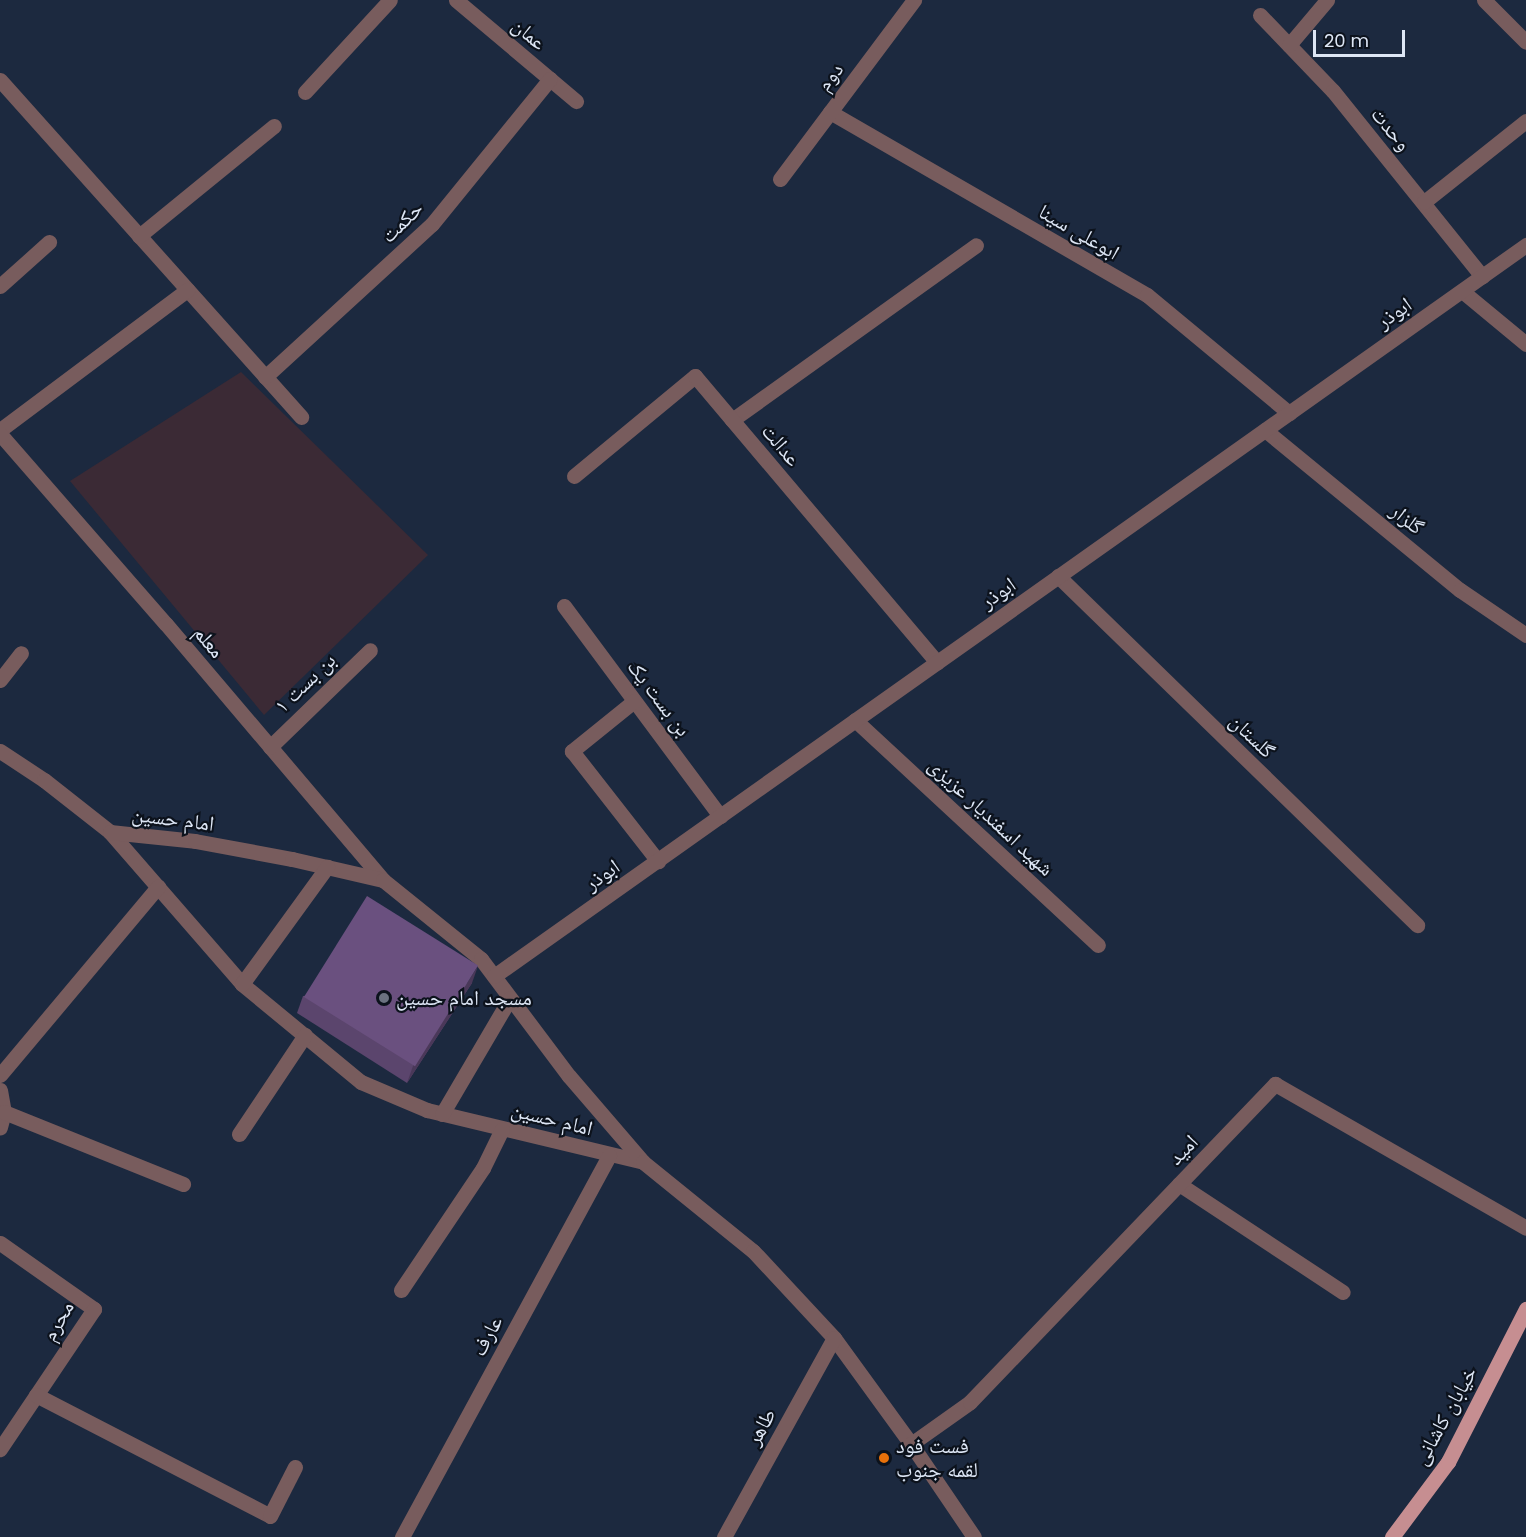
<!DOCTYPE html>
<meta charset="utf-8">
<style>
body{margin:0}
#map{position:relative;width:1526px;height:1537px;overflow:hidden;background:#1c293f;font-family:Poppins,"Noto Naskh Arabic",sans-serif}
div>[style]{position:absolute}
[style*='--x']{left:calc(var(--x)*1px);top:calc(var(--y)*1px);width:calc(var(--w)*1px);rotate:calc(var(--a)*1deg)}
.education>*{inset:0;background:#3b2a35}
.minor>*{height:15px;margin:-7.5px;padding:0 7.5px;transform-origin:7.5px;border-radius:7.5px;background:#785c5d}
.major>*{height:15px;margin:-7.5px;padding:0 7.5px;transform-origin:7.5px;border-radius:7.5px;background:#c68e91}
.wall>*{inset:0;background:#5b456d}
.shaded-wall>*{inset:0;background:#4a3859}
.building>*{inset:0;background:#6a507f;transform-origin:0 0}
.dots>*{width:16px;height:16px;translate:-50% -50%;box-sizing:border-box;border:3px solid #0c121c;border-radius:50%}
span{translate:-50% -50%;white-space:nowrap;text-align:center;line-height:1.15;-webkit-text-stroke:4.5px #0c121c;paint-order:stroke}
.street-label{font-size:21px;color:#dde6f5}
.poi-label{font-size:21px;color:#dde6f5}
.left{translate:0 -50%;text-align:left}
.scale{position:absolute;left:1313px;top:30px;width:92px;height:27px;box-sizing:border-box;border:3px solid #dde6f5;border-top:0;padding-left:8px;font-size:18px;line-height:21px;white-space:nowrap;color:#dde6f5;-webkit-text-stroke:4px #0c121c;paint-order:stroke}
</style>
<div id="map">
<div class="education">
<div style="clip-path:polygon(241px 372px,428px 555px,264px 715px,70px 481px)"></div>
</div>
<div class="minor">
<div style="--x:456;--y:0;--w:157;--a:40.1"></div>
<div style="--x:1484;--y:0;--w:59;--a:45"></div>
<div style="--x:1260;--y:15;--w:105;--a:46.2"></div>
<div style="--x:1333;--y:91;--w:238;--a:51.2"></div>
<div style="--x:1289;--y:45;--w:59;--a:-49.8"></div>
<div style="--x:0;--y:80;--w:452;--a:48.2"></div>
<div style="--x:305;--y:92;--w:125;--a:-47.3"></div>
<div style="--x:830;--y:112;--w:366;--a:30"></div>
<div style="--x:1147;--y:295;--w:185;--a:39.7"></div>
<div style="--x:780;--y:179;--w:224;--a:-53.2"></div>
<div style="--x:1424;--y:202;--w:130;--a:-38.5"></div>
<div style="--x:139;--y:236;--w:174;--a:-39.2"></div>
<div style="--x:0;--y:286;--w:66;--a:-41.9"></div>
<div style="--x:1462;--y:291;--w:83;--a:39.6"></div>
<div style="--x:265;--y:377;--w:226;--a:-42.5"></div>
<div style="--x:432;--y:224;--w:187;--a:-50.9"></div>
<div style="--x:732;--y:420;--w:300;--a:-35.6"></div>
<div style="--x:0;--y:430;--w:234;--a:-36.8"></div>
<div style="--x:1265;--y:430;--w:252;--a:39.4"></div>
<div style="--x:1460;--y:590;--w:80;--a:34.3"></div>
<div style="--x:0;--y:434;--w:252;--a:48.9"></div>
<div style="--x:166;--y:624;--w:336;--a:49.7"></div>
<div style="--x:574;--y:476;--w:157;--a:-39.6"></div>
<div style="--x:695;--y:376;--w:375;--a:49.8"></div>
<div style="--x:1058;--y:576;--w:501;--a:44.19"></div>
<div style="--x:564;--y:606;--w:262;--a:53.4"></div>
<div style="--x:0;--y:680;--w:34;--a:-52"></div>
<div style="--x:634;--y:701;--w:80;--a:141.1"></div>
<div style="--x:572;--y:751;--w:140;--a:52"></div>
<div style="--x:855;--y:720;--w:331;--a:42.8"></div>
<div style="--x:270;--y:747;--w:139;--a:-44.1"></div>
<div style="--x:0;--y:751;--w:53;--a:33.4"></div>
<div style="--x:44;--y:780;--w:84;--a:38.2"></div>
<div style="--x:110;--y:832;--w:201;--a:49"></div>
<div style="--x:242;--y:984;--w:154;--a:39.5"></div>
<div style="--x:361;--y:1082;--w:72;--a:23"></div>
<div style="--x:427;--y:1110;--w:222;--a:13.5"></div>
<div style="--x:110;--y:832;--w:85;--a:6"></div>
<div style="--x:195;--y:841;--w:99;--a:10.5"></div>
<div style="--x:292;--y:859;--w:93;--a:13"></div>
<div style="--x:383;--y:880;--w:126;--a:38.9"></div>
<div style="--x:481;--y:959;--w:146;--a:53.1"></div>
<div style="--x:569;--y:1076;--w:113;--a:49.3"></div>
<div style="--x:643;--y:1162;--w:141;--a:39"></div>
<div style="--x:753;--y:1251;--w:119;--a:47"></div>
<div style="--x:834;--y:1338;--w:131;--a:54"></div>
<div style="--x:911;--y:1444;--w:112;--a:55.9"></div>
<div style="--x:494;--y:976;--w:1265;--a:-35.31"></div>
<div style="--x:242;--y:984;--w:145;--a:-54"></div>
<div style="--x:0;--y:1075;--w:246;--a:-50"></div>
<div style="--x:0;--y:1090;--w:22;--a:80"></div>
<div style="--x:4;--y:1112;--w:16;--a:105"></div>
<div style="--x:4;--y:1112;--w:193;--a:21.9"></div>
<div style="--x:442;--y:1114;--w:134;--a:-59.6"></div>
<div style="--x:239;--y:1134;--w:119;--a:-56.3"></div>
<div style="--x:1179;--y:1184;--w:196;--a:33.4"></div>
<div style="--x:0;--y:1243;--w:115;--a:35.1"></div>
<div style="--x:94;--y:1309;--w:169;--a:123.9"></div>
<div style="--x:401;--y:1290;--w:147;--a:-56.1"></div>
<div style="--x:483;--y:1168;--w:43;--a:-64"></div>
<div style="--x:36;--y:1395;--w:263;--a:27.3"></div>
<div style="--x:270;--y:1516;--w:55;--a:-63"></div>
<div style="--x:911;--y:1444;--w:72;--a:-35.4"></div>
<div style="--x:970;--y:1402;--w:441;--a:-46.2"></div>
<div style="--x:1275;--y:1084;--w:289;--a:29.8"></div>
<div style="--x:402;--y:1537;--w:434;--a:-61.5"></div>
<div style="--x:724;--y:1537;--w:227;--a:-61.1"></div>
</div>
<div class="major">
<div style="--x:1392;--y:1537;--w:94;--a:-53.3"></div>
<div style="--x:1448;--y:1462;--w:172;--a:-63"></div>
</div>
<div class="wall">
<div style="clip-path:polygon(472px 983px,407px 1083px,297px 1013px,303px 996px)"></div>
</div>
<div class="shaded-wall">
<div style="clip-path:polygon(478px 966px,472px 983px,407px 1083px,413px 1066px)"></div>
</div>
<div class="building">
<div style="left:367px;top:896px;width:131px;height:119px;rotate:32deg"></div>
</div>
<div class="dots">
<div style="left:384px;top:998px;background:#6b7280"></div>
<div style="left:884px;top:1458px;background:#e8710a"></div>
</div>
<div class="street-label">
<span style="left:529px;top:34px;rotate:40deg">عمان</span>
<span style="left:830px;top:77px;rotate:-53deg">دوم</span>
<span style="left:1391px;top:129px;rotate:51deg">وحدت</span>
<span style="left:402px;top:222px;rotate:-44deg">حکمت</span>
<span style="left:1079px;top:232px;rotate:30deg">ابوعلی سینا</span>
<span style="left:1394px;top:313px;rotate:-35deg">ابوذر</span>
<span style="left:781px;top:445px;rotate:50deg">عدالت</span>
<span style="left:1407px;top:519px;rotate:39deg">گلزار</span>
<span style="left:998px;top:593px;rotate:-35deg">ابوذر</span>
<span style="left:209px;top:642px;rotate:50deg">معلم</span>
<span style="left:305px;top:683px;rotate:-44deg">بن بست ۱</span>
<span style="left:659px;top:698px;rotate:53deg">بن بست یک</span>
<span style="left:1252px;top:736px;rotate:44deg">گلستان</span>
<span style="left:991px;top:817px;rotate:43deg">شهید اسفندیار عزیزی</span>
<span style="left:173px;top:819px;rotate:7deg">امام حسین</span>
<span style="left:602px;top:875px;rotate:-35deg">ابوذر</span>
<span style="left:552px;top:1119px;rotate:14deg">امام حسین</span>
<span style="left:1183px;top:1150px;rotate:-46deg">امید</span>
<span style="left:58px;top:1321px;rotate:-60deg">محرم</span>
<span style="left:487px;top:1336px;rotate:-62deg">عارف</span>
<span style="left:1445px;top:1416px;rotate:-61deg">خیابان کاشانی</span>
<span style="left:761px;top:1427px;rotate:-61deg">طاهر</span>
</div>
<div class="poi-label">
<span class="left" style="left:396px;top:998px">مسجد امام حسین</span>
<span class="left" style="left:896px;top:1458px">فست فود<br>لقمه جنوب</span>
</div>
<div class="scale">20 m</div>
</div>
